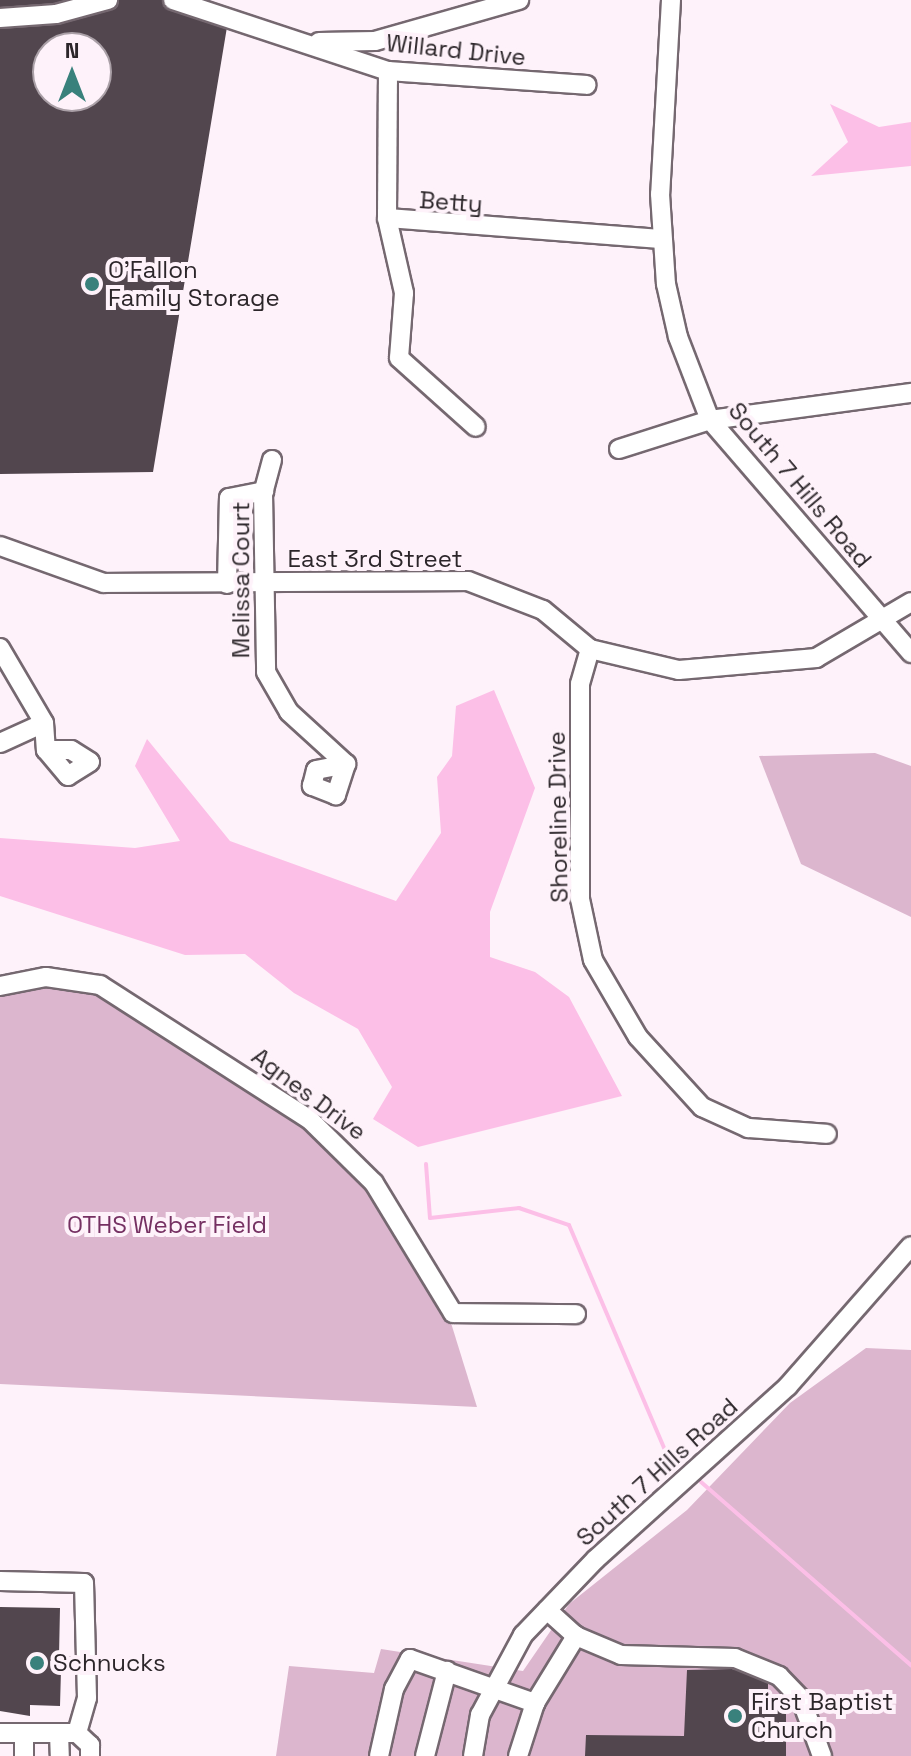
<!DOCTYPE html>
<style>
body{margin:0}
#map{position:relative;width:911px;height:1756px;overflow:hidden;background:#fef2fa;font-family:"Space Grotesk",sans-serif}
div>[style]{position:absolute}
[style*='--x']{left:calc(var(--x)*1px);top:calc(var(--y)*1px);width:calc(var(--w)*1px);rotate:calc(var(--a)*1deg)}
.green>*{inset:0;background:#dcb6ce}
.water>*{inset:0;background:#fcbfe7}
.stream>*{height:4px;margin:-2px;padding:0 2px;transform-origin:2px;border-radius:2px;background:#fcbfe7}
.building>*{inset:0;background:#52464e}
.roads{filter:drop-shadow(2px 0 #756870) drop-shadow(-2px 0 #756870) drop-shadow(0 2px #756870) drop-shadow(0 -2px #756870)}
.minor>*{height:18px;margin:-9px;padding:0 9px;transform-origin:9px;border-radius:9px;background:#fff}
.dots>*{width:22px;height:22px;translate:-50% -50%;box-sizing:border-box;border:4px solid #fef2fa;border-radius:50%}
span{translate:-50% -50%;white-space:nowrap;text-align:center;line-height:1.15;-webkit-text-stroke:8px #fef2fa;paint-order:stroke}
.street-label{font-size:24px;color:#2c262a}
.poi-label{font-size:24px;color:#2c262a}
.left{translate:0 -50%;text-align:left}
.park-label{font-size:24px;color:#753062}
.north{position:absolute;left:32px;top:32px;width:80px;height:80px;box-sizing:border-box;background:#fef2fa;border:2px solid #aaa0a7;border-radius:50%;rotate:0deg;font-size:22px;font-weight:700;line-height:32px;text-align:center;color:#2c262a}
.north::after{content:'';display:block;margin:auto;width:28px;height:36px;background:#39817c;clip-path:polygon(50% 0,100% 100%,50% 72%,0 100%)}
</style>
<div id="map">
<div class="green">
<div style="clip-path:polygon(875px 753px,911px 766px,911px 917px,801px 864px,759px 756px)"></div>
<div style="clip-path:polygon(74px 978px,339px 1142px,447px 1310px,477px 1407px,0 1384px,0 986px)"></div>
<div style="clip-path:polygon(866px 1348px,911px 1350px,911px 1756px,276px 1756px,289px 1666px,374px 1673px,381px 1649px,523px 1671px,569px 1604px,687px 1510px,790px 1403px)"></div>
</div>
<div class="water">
<div style="clip-path:polygon(830px 104px,879px 127px,911px 122px,911px 166px,811px 176px,848px 142px)"></div>
<div style="clip-path:polygon(494px 690px,535px 788px,490px 912px,490px 957px,535px 972px,569px 997px,622px 1096px,418px 1147px,373px 1119px,392px 1087px,358px 1029px,294px 993px,245px 954px,185px 955px,0 896px,0 838px,135px 848px,180px 841px,135px 766px,147px 739px,230px 841px,396px 901px,441px 833px,437px 777px,452px 756px,456px 706px)"></div>
</div>
<div class="stream">
<div style="--x:426;--y:1164;--w:54;--a:85.8"></div>
<div style="--x:430;--y:1218;--w:90;--a:-6.4"></div>
<div style="--x:519;--y:1208;--w:53;--a:18.8"></div>
<div style="--x:569;--y:1225;--w:247;--a:66.9"></div>
<div style="--x:666;--y:1452;--w:22;--a:39"></div>
<div style="--x:701;--y:1482;--w:279;--a:41.1"></div>
</div>
<div class="building">
<div style="clip-path:polygon(evenodd,0 0,164px 0,227px 27px,153px 472px,0 474px,0 0,48px 48px,96px 48px,96px 96px,48px 96px,48px 48px)"></div>
<div style="clip-path:polygon(0 1607px,60px 1608px,59px 1656px,75px 1656px,75px 1670px,61px 1670px,60px 1706px,30px 1705px,30px 1716px,0 1711px)"></div>
<div style="clip-path:polygon(732px 1669px,768px 1679px,768px 1696px,786px 1696px,786px 1756px,585px 1756px,586px 1735px,684px 1736px,687px 1670px)"></div>
</div>
<div class="roads">
<div class="minor">
<div style="--x:173;--y:0;--w:226;--a:18.3"></div>
<div style="--x:388;--y:71;--w:199;--a:4"></div>
<div style="--x:671;--y:0;--w:194;--a:93.2"></div>
<div style="--x:660;--y:194;--w:90;--a:86.2"></div>
<div style="--x:666;--y:284;--w:54;--a:77.2"></div>
<div style="--x:678;--y:337;--w:89;--a:68.9"></div>
<div style="--x:710;--y:420;--w:308;--a:49.2"></div>
<div style="--x:0;--y:18;--w:56;--a:-4.1"></div>
<div style="--x:56;--y:14;--w:54;--a:-15.1"></div>
<div style="--x:319;--y:42;--w:56;--a:-1"></div>
<div style="--x:375;--y:41;--w:150;--a:-15.9"></div>
<div style="--x:388;--y:71;--w:147;--a:90.4"></div>
<div style="--x:387;--y:218;--w:275;--a:4.4"></div>
<div style="--x:387;--y:218;--w:77;--a:77.2"></div>
<div style="--x:404;--y:293;--w:65;--a:94.4"></div>
<div style="--x:399;--y:358;--w:103;--a:41.9"></div>
<div style="--x:619;--y:449;--w:96;--a:-17.7"></div>
<div style="--x:710;--y:420;--w:203;--a:-7.7"></div>
<div style="--x:272;--y:460;--w:34;--a:105"></div>
<div style="--x:263;--y:493;--w:179;--a:89"></div>
<div style="--x:266;--y:672;--w:46;--a:60.1"></div>
<div style="--x:289;--y:712;--w:77;--a:42.4"></div>
<div style="--x:0;--y:546;--w:110;--a:19.6"></div>
<div style="--x:104;--y:583;--w:364;--a:-0.3"></div>
<div style="--x:468;--y:581;--w:80;--a:21.1"></div>
<div style="--x:543;--y:610;--w:61;--a:39.7"></div>
<div style="--x:590;--y:649;--w:91;--a:13.3"></div>
<div style="--x:679;--y:670;--w:138;--a:-5"></div>
<div style="--x:816;--y:658;--w:110;--a:-30.5"></div>
<div style="--x:227;--y:584;--w:86;--a:-88.7"></div>
<div style="--x:229;--y:498;--w:36;--a:-11"></div>
<div style="--x:0;--y:648;--w:87;--a:59.6"></div>
<div style="--x:44;--y:723;--w:27;--a:86"></div>
<div style="--x:590;--y:649;--w:36;--a:106"></div>
<div style="--x:580;--y:684;--w:215;--a:90"></div>
<div style="--x:580;--y:899;--w:62;--a:78"></div>
<div style="--x:593;--y:960;--w:89;--a:59.7"></div>
<div style="--x:638;--y:1037;--w:95;--a:47.6"></div>
<div style="--x:702;--y:1107;--w:51;--a:24.5"></div>
<div style="--x:748;--y:1128;--w:79;--a:4.3"></div>
<div style="--x:0;--y:743;--w:48;--a:-24.4"></div>
<div style="--x:46;--y:750;--w:25;--a:0"></div>
<div style="--x:71;--y:750;--w:22;--a:32"></div>
<div style="--x:90;--y:762;--w:26;--a:148"></div>
<div style="--x:68;--y:776;--w:34;--a:-130"></div>
<div style="--x:346;--y:764;--w:33;--a:108"></div>
<div style="--x:336;--y:795;--w:26;--a:-159"></div>
<div style="--x:312;--y:786;--w:16;--a:-76"></div>
<div style="--x:316;--y:770;--w:31;--a:-11"></div>
<div style="--x:0;--y:986;--w:47;--a:-11.1"></div>
<div style="--x:46;--y:977;--w:55;--a:8.4"></div>
<div style="--x:100;--y:985;--w:248;--a:32.7"></div>
<div style="--x:309;--y:1119;--w:91;--a:44.6"></div>
<div style="--x:374;--y:1183;--w:152;--a:58.7"></div>
<div style="--x:453;--y:1313;--w:123;--a:0.5"></div>
<div style="--x:0;--y:1581;--w:84;--a:1.4"></div>
<div style="--x:84;--y:1583;--w:115;--a:88.5"></div>
<div style="--x:87;--y:1698;--w:36;--a:106"></div>
<div style="--x:547;--y:1610;--w:39;--a:42"></div>
<div style="--x:576;--y:1636;--w:49;--a:22.9"></div>
<div style="--x:621;--y:1655;--w:114;--a:1.5"></div>
<div style="--x:735;--y:1658;--w:48;--a:22.2"></div>
<div style="--x:779;--y:1676;--w:32;--a:46"></div>
<div style="--x:801;--y:1699;--w:61;--a:69.8"></div>
<div style="--x:0;--y:1733;--w:77;--a:0"></div>
<div style="--x:77;--y:1733;--w:18;--a:43"></div>
<div style="--x:90;--y:1745;--w:11;--a:90"></div>
<div style="--x:24;--y:1733;--w:23;--a:90"></div>
<div style="--x:59;--y:1733;--w:23;--a:88"></div>
<div style="--x:379;--y:1756;--w:69;--a:-77.4"></div>
<div style="--x:394;--y:1689;--w:34;--a:-62"></div>
<div style="--x:410;--y:1659;--w:133;--a:19.4"></div>
<div style="--x:535;--y:1703;--w:79;--a:-58.5"></div>
<div style="--x:425;--y:1756;--w:88;--a:-75.5"></div>
<div style="--x:473;--y:1756;--w:42;--a:-80.3"></div>
<div style="--x:480;--y:1715;--w:91;--a:-61.7"></div>
<div style="--x:523;--y:1635;--w:105;--a:-46.2"></div>
<div style="--x:596;--y:1559;--w:258;--a:-42"></div>
<div style="--x:788;--y:1386;--w:186;--a:-48.7"></div>
<div style="--x:518;--y:1756;--w:56;--a:-72.2"></div>
</div>
</div>
<div class="dots">
<div style="left:92px;top:284px;background:#39817c"></div>
<div style="left:37px;top:1663px;background:#39817c"></div>
<div style="left:735px;top:1716px;background:#39817c"></div>
</div>
<div class="street-label">
<span style="left:456px;top:50px;rotate:6deg">Willard Drive</span>
<span style="left:451px;top:202px;rotate:4deg">Betty</span>
<span style="left:800px;top:485px;rotate:50deg">South 7 Hills Road</span>
<span style="left:375px;top:559px">East 3rd Street</span>
<span style="left:241px;top:580px;rotate:-90deg">Melissa Court</span>
<span style="left:558px;top:817px;rotate:-91deg">Shoreline Drive</span>
<span style="left:309px;top:1094px;rotate:37deg">Agnes Drive</span>
<span style="left:657px;top:1472px;rotate:-42deg">South 7 Hills Road</span>
</div>
<div class="poi-label">
<span class="left" style="left:108px;top:284px">O'Fallon<br>Family Storage</span>
<span class="left" style="left:53px;top:1663px">Schnucks</span>
<span class="left" style="left:751px;top:1716px">First Baptist<br>Church</span>
</div>
<div class="park-label">
<span style="left:167px;top:1225px">OTHS Weber Field</span>
</div>
<div class="north">N</div>
</div>
